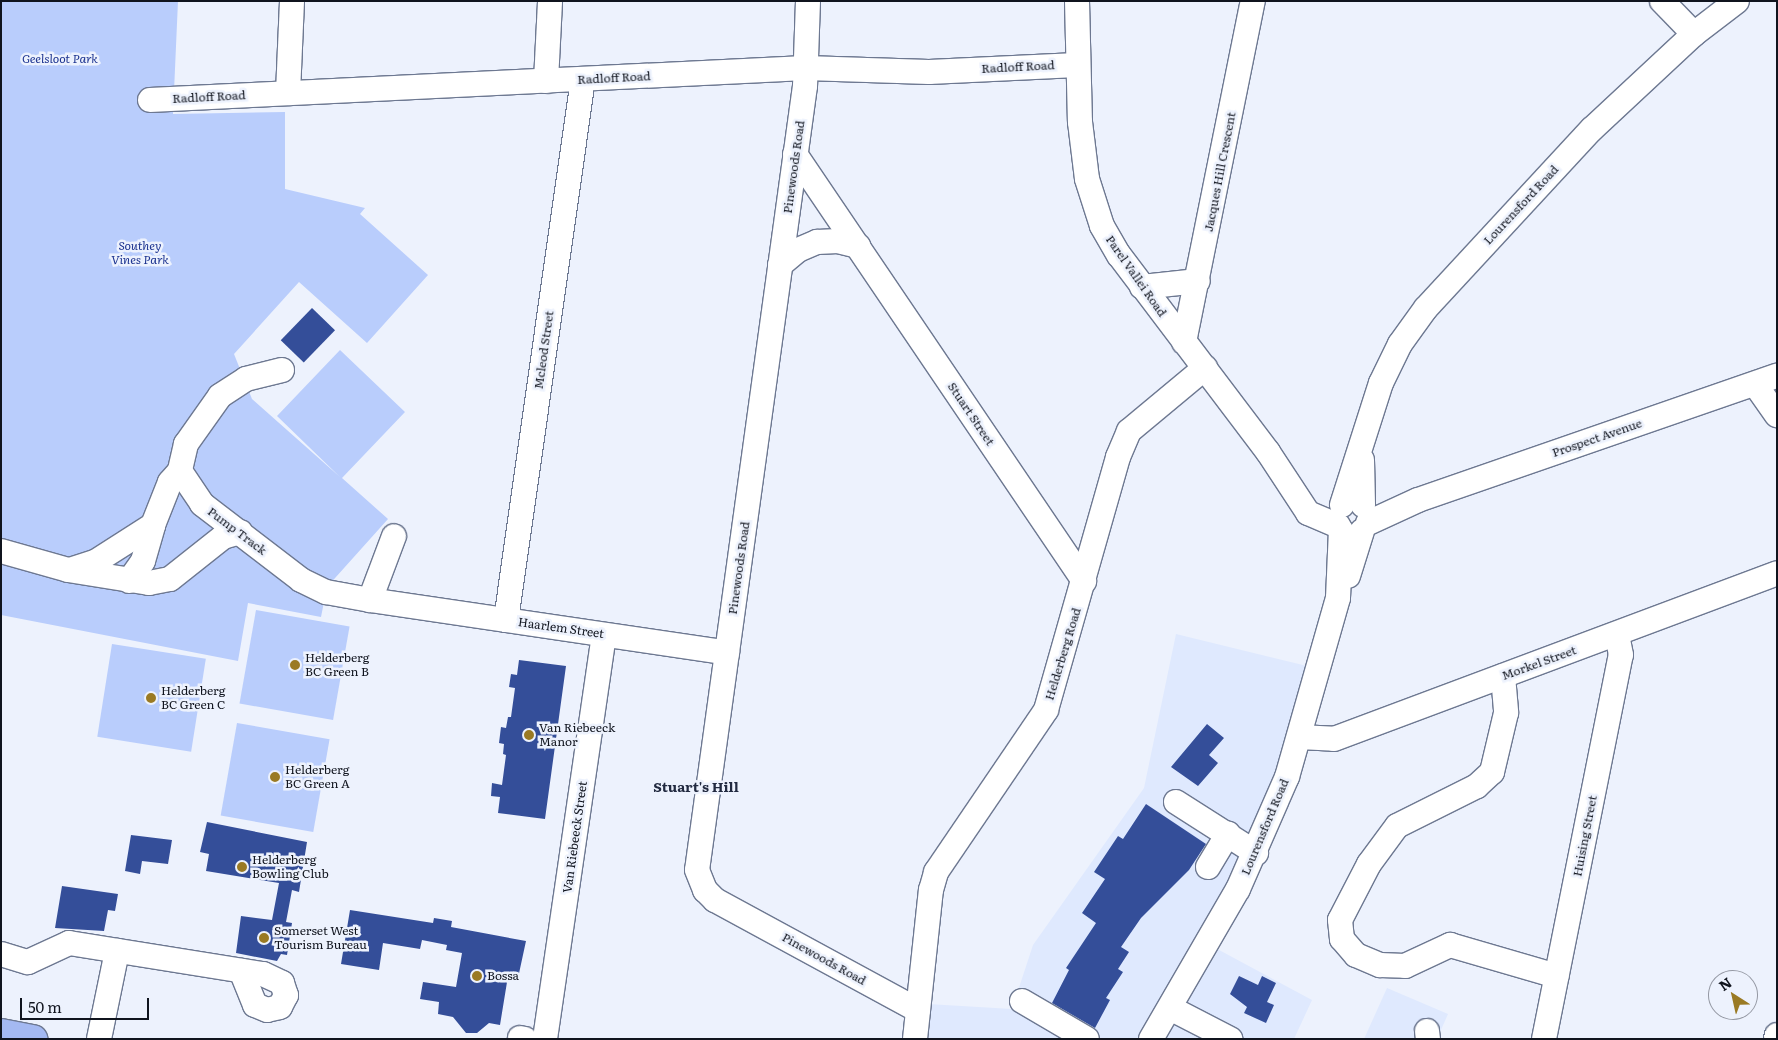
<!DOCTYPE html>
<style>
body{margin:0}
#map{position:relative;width:1778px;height:1040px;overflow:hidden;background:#edf2fd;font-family:Literata,serif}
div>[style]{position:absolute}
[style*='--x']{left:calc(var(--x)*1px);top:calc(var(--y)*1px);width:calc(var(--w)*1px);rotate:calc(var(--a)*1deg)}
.built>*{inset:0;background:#dfe9fe}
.green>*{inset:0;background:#b9cdfc;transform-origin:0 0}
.building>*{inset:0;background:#344e99;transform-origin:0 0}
.roads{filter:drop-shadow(1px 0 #6d7891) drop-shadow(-1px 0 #6d7891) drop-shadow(0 1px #6d7891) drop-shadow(0 -1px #6d7891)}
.minor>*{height:24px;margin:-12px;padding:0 12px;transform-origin:12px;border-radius:12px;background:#fff}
.major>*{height:28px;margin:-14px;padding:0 14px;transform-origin:14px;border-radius:14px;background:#a4b9f2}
.dots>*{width:14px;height:14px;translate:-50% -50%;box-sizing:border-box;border:2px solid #edf2fd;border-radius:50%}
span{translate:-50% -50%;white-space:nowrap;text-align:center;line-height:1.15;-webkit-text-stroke:5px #edf2fd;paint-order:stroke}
.park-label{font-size:12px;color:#1c3390;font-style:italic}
.street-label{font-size:12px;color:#10141e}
.poi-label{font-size:12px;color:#10141e}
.left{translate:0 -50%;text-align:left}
.neighbourhood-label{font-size:14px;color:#222a40;font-weight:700}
.frame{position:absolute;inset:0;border:2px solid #10141e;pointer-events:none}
.north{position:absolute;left:1708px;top:970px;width:50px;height:50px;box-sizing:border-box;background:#edf2fd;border:1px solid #9599a4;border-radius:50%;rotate:325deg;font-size:14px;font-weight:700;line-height:20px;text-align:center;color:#10141e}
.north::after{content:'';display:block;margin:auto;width:18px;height:22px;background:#9a7a24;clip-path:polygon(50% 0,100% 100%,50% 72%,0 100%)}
.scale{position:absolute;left:20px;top:998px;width:129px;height:22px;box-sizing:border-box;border:2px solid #10141e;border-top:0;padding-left:6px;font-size:15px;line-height:18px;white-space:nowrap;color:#10141e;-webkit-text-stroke:4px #edf2fd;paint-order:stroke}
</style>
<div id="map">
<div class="built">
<div style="clip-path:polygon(1176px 634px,1307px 666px,1275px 778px,1208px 944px,1312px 1000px,1294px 1039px,924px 1039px,928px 1004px,1012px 1009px,1033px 945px,1144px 788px)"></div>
<div style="clip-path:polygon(1387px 988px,1448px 1014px,1437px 1039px,1364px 1039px)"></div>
</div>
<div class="green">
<div style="clip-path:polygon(1px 1px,178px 1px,173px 114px,285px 112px,285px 189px,365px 208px,360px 214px,428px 275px,367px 343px,299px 282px,234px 354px,252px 399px,340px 477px,277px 416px,340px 350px,405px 412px,342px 478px,388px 519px,327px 587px,321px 617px,248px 603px,238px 661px,1px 615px)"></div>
<div style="left:256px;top:610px;width:95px;height:95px;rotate:10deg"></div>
<div style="left:112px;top:644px;width:95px;height:94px;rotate:9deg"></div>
<div style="left:237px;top:723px;width:94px;height:94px;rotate:10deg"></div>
</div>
<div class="building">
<div style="left:312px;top:308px;width:32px;height:45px;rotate:44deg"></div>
<div style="clip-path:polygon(519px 660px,566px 666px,545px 819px,498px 813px,500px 797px,491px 796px,492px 783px,502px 785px,506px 755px,503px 754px,504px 744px,499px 743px,501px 727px,506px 728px,508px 717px,511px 717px,515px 688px,509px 687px,511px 674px,517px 675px)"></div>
<div style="clip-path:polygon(1207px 724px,1224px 738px,1209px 755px,1218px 763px,1198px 786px,1171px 767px)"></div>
<div style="clip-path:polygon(1146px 804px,1206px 844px,1189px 870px,1141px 918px,1121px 947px,1129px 952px,1118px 969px,1123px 972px,1106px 998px,1110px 1000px,1095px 1028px,1052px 1003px,1069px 970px,1066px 968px,1096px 923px,1082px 913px,1105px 879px,1094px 872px,1118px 836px,1123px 839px)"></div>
<div style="clip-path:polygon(207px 822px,307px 842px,299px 892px,292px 890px,286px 922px,292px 923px,287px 955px,281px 954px,277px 961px,236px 953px,241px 916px,272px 920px,279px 883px,206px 871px,209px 854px,200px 852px)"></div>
<div style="clip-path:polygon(131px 835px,172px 840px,168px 864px,142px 861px,140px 874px,125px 871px)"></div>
<div style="clip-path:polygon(62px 886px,118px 894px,115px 911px,108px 910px,104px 931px,55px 928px)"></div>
<div style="clip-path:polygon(350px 910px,433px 923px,434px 918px,452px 921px,451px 927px,526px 941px,518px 978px,508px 976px,500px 1025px,489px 1023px,477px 1033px,466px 1033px,453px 1017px,438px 1014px,439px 1002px,420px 999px,423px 982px,456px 987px,462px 953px,446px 950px,447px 945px,422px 940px,420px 949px,383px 943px,379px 970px,341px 964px)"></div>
<div style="clip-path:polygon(1239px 976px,1258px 985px,1262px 976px,1276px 983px,1267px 1002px,1274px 1005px,1266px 1023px,1244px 1013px,1247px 1007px,1230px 994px)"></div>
</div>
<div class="roads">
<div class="minor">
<div style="--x:808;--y:1;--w:85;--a:92"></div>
<div style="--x:805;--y:86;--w:791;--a:97.84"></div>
<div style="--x:697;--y:870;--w:22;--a:68"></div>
<div style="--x:705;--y:890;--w:14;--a:45"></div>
<div style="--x:715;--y:900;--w:231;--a:28.5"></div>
<div style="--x:1077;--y:1;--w:121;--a:88.6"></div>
<div style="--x:1080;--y:122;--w:57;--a:83"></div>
<div style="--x:1087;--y:179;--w:49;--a:72.3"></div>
<div style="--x:1102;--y:226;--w:34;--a:60"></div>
<div style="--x:1119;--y:255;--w:247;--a:52.9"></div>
<div style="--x:1268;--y:452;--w:73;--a:56.7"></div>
<div style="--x:1308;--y:513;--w:33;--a:23"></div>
<div style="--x:1662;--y:1;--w:46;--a:45.9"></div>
<div style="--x:546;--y:81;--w:80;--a:-87.1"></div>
<div style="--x:288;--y:93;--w:92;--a:-87.5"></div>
<div style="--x:150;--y:100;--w:656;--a:-2.8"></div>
<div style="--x:805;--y:68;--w:124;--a:1.8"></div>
<div style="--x:929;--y:72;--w:148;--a:-2.7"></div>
<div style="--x:795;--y:154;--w:516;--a:55.91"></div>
<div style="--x:780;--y:265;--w:23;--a:-40"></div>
<div style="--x:798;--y:250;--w:21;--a:-23"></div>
<div style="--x:817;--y:242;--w:21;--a:-3"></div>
<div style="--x:838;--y:241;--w:21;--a:14"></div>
<div style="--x:1142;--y:287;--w:56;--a:-6.1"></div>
<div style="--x:1184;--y:342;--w:348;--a:-78.6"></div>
<div style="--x:282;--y:370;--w:37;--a:166"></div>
<div style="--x:246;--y:379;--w:31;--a:147"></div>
<div style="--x:220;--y:396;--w:59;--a:125.3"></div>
<div style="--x:186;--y:444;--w:28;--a:103"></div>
<div style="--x:180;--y:471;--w:40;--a:56"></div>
<div style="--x:202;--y:504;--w:125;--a:37.5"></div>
<div style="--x:301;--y:580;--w:28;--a:26"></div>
<div style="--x:326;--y:592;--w:45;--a:10.3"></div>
<div style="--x:370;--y:600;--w:361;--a:8.4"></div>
<div style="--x:1755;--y:384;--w:38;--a:55"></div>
<div style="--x:1362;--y:460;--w:45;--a:88.7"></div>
<div style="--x:1342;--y:505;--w:128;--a:-72.3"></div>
<div style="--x:1381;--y:383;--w:43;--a:-64"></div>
<div style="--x:1400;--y:344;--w:44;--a:-54.2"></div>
<div style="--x:1426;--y:308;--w:244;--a:-47.2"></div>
<div style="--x:1592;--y:129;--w:139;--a:-43"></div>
<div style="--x:1694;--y:34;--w:54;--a:-37.5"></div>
<div style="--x:1368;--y:523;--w:55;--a:-24.7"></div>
<div style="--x:1418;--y:500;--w:380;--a:-19.1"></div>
<div style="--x:1;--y:551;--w:70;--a:15.8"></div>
<div style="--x:68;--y:570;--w:82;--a:9.1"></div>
<div style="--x:149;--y:583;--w:21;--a:-11"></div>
<div style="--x:170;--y:579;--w:68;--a:-38.4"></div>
<div style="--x:223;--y:537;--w:18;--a:-16"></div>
<div style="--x:70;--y:570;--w:26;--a:-18"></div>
<div style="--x:95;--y:562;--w:69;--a:-32.5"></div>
<div style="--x:153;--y:525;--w:46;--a:-68.4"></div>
<div style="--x:170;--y:482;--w:15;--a:-48"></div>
<div style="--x:1348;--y:576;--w:47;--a:-72.7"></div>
<div style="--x:129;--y:581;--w:24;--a:-55"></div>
<div style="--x:143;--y:561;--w:37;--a:-74"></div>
<div style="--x:370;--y:600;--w:68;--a:-69.4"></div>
<div style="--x:506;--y:620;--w:546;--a:-81.9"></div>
<div style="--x:1503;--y:676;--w:37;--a:85"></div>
<div style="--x:1506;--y:713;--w:61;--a:103.3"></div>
<div style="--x:1492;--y:772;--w:21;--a:137"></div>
<div style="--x:1477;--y:786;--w:89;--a:153.4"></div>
<div style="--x:1397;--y:826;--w:47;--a:126.4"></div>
<div style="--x:1369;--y:864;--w:63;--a:117.4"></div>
<div style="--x:1340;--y:920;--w:19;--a:84"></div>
<div style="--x:1342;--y:939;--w:21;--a:49"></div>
<div style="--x:1356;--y:955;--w:26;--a:23"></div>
<div style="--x:1380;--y:965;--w:25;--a:2"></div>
<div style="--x:1405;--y:966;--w:50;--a:-25"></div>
<div style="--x:1450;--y:945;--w:111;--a:16.2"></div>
<div style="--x:1299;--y:737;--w:35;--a:3"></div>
<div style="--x:1334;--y:739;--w:473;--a:-20.5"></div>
<div style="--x:1176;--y:802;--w:95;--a:32.5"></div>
<div style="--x:1208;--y:867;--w:39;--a:-59"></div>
<div style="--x:1;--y:954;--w:28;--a:17"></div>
<div style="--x:28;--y:962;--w:45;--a:-24.9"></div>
<div style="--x:69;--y:943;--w:196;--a:9.1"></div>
<div style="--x:263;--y:974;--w:21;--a:25"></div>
<div style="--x:282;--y:983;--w:13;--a:72"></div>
<div style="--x:286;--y:995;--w:13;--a:117"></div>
<div style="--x:280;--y:1007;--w:13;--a:167"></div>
<div style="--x:267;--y:1010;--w:13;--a:-157"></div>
<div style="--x:255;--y:1005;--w:37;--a:-112"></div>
<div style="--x:1022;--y:1001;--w:75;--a:30.3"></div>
<div style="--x:1170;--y:1008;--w:68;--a:27.3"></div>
<div style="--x:1427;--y:1031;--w:8;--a:83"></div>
<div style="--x:520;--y:1038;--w:5;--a:11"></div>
<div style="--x:99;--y:1039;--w:90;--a:-78.4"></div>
<div style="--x:545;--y:1039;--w:408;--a:-81.7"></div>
<div style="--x:915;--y:1039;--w:150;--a:-83.9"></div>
<div style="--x:931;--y:890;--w:19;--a:-74"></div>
<div style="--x:936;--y:872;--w:196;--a:-55.8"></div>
<div style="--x:1046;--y:710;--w:263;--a:-74.1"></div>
<div style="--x:1118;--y:457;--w:28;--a:-67"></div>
<div style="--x:1129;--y:431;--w:99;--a:-39.7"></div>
<div style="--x:1151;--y:1039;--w:173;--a:-59.9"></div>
<div style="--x:1238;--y:889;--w:122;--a:-66.4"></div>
<div style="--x:1287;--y:777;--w:186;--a:-74.1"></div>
<div style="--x:1338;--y:598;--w:68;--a:-87.5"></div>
<div style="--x:1544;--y:1039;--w:392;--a:-78.7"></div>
<div style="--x:1621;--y:655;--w:21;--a:-101"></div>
<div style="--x:1776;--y:1039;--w:4;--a:-76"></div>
</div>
<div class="major">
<div style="--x:1;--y:1033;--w:33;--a:11"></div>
</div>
</div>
<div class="dots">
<div style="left:295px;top:665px;background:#9a7a24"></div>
<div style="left:151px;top:698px;background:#9a7a24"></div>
<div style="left:529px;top:735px;background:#9a7a24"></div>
<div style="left:275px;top:777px;background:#9a7a24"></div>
<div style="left:242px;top:867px;background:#9a7a24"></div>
<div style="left:264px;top:938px;background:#9a7a24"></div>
<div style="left:477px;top:976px;background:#9a7a24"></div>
</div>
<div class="park-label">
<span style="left:60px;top:59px">Geelsloot Park</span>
<span style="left:140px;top:253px">Southey<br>Vines Park</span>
</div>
<div class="street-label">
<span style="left:1018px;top:67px;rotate:-3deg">Radloff Road</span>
<span style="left:614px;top:78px;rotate:-3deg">Radloff Road</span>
<span style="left:209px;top:97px;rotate:-3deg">Radloff Road</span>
<span style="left:794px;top:167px;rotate:-82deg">Pinewoods Road</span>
<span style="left:1220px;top:172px;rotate:-79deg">Jacques Hill Crescent</span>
<span style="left:1521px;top:205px;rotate:-47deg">Lourensford Road</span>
<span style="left:1136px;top:276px;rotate:55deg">Parel Vallei Road</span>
<span style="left:544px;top:350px;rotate:-82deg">Mcleod Street</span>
<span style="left:971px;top:414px;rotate:56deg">Stuart Street</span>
<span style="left:1597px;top:438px;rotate:-19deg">Prospect Avenue</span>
<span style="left:237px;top:531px;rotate:37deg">Pump Track</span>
<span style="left:739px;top:568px;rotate:-82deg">Pinewoods Road</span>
<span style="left:561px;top:628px;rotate:8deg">Haarlem Street</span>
<span style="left:1063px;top:654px;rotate:-73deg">Helderberg Road</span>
<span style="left:1539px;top:663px;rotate:-20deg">Morkel Street</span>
<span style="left:1265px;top:827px;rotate:-67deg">Lourensford Road</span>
<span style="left:1585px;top:836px;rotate:-79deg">Huising Street</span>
<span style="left:575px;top:837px;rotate:-82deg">Van Riebeeck Street</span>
<span style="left:824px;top:959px;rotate:29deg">Pinewoods Road</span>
</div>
<div class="poi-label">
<span class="left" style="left:305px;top:665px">Helderberg<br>BC Green B</span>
<span class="left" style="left:161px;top:698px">Helderberg<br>BC Green C</span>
<span class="left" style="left:539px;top:735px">Van Riebeeck<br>Manor</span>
<span class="left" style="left:285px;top:777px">Helderberg<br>BC Green A</span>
<span class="left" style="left:252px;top:867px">Helderberg<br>Bowling Club</span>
<span class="left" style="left:274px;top:938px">Somerset West<br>Tourism Bureau</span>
<span class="left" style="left:487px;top:976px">Bossa</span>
</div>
<div class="neighbourhood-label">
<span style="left:696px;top:786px">Stuart's Hill</span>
</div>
<div class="frame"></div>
<div class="north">N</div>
<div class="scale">50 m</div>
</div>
